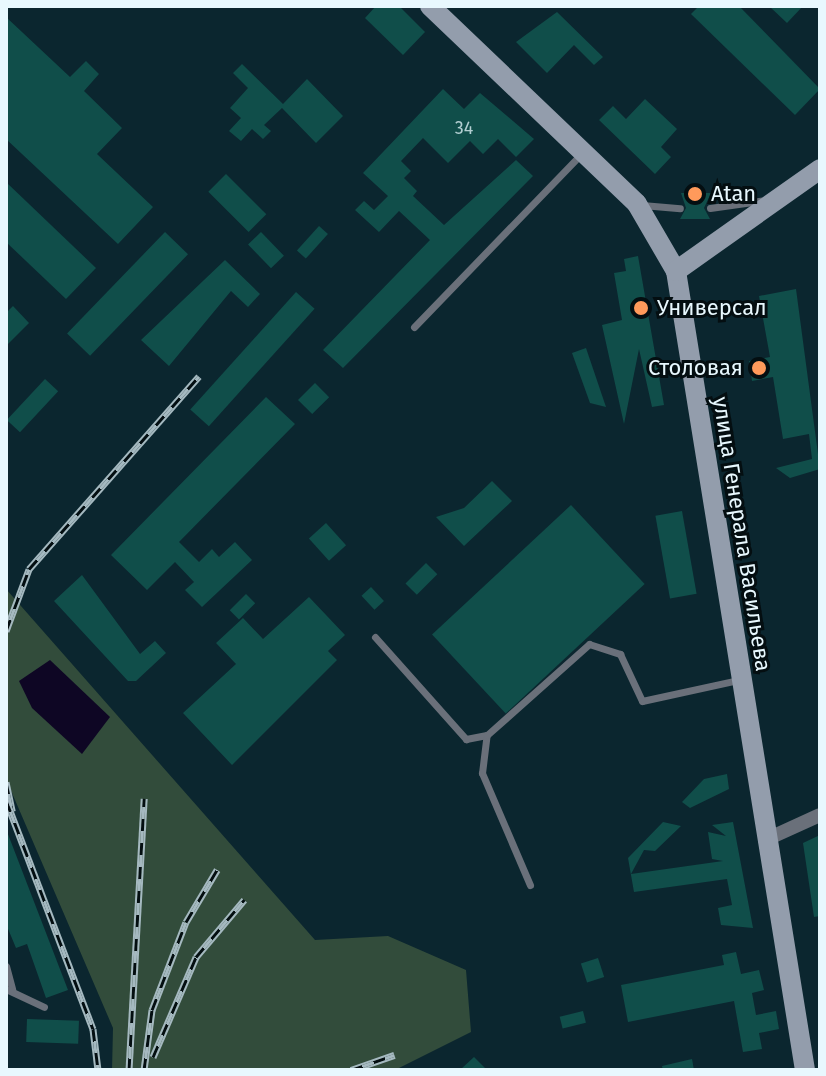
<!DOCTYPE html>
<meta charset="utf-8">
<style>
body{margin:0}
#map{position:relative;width:826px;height:1076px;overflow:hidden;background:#0b262f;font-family:"Fira Sans",sans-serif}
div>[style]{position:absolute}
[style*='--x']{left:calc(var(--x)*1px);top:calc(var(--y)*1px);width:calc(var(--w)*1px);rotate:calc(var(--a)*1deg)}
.green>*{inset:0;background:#324c3b}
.water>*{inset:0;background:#0e0624}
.building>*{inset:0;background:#104e4a;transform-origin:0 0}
.lane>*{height:7px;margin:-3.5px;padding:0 3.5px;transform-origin:3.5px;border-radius:3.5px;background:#6a707a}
.street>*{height:14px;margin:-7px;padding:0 7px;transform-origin:7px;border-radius:7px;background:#6a707a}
.secondary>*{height:20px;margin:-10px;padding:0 10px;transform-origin:10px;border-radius:10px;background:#939dac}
.rail>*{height:7px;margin-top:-3.5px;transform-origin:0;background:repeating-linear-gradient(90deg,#040e11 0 12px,#a5b9c0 0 24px);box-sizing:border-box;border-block:2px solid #a5b9c0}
.dots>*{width:22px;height:22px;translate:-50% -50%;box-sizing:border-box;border:4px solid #040e11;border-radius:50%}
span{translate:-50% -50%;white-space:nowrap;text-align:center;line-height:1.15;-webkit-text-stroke:6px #040e11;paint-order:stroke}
.number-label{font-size:18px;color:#b2ced1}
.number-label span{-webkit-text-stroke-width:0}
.poi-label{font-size:22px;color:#e8f8fe}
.left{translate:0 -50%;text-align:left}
.right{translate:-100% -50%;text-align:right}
.street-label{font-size:22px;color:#e8f8fe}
.frame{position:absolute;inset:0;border:8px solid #e8f8fe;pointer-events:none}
</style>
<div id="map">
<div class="green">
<div style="clip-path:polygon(6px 589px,315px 940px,388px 936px,466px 970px,471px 1032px,395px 1070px,112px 1070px,113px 1028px,6px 779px)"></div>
</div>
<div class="water">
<div style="clip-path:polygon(50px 660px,110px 717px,82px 754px,32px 708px,19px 681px)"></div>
</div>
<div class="building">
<div style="clip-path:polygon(376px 6px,399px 6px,425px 32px,403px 55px,365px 18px)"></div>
<div style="clip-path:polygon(699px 6px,739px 6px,820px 89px,795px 115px,691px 14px)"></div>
<div style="clip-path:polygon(769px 6px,803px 6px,787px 23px)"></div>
<div style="clip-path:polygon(557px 12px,603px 57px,594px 65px,574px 45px,547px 73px,516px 42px)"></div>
<div style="clip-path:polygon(6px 17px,70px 77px,86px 61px,99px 74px,84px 91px,122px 128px,97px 154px,153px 207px,118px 244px,6px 139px)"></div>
<div style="clip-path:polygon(242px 64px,283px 104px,307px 79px,343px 116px,316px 143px,282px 108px,264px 125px,271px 131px,263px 139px,252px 129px,241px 141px,229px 131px,241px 118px,230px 108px,248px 88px,233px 73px)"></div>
<div style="clip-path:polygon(443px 89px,464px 109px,480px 93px,534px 139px,516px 157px,498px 139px,483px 154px,470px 141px,448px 163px,423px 138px,401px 161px,411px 171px,404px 178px,417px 191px,413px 196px,444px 225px,516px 160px,533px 176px,343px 368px,323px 350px,430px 240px,399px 211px,379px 232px,355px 210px,364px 201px,374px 210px,388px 196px,363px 173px)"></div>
<div style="clip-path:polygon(645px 99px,677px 129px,661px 147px,671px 157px,655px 174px,599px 120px,613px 106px,626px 119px)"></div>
<div style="left:226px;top:174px;width:57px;height:25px;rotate:45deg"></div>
<div style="clip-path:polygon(6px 182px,96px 268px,66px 299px,6px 242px)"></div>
<div style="clip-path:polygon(681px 193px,711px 193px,704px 208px,710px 219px,680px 219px,686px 208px)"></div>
<div style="left:319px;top:226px;width:12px;height:33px;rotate:42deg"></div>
<div style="left:165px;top:232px;width:32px;height:141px;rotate:44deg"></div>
<div style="left:261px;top:232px;width:33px;height:18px;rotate:46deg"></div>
<div style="clip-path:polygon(638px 256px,664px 405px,652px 407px,639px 349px,624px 424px,602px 325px,622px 320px,614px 273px,626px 271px,624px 259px)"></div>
<div style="clip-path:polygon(225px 260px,260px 294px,248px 307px,231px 291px,169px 366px,141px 340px)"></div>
<div style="clip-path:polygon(796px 289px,820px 469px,790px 478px,776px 468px,812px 459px,809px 434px,783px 439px,773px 377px,752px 381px,749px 361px,770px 357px,759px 296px)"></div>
<div style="left:296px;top:292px;width:25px;height:158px;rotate:42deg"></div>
<div style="clip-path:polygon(13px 306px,29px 323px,6px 346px,6px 313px)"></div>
<div style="clip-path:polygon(586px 348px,606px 407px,590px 403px,572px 353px)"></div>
<div style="left:45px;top:379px;width:18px;height:56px;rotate:43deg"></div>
<div style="left:315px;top:383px;width:20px;height:24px;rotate:45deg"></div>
<div style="clip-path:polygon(266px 397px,295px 424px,179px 542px,199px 562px,212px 549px,219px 557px,235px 542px,252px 560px,202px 607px,185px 590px,194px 582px,175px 562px,147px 590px,111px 555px)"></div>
<div style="clip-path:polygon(492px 481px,512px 501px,464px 546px,436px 517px,464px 508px)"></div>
<div style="left:571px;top:505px;width:108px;height:190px;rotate:47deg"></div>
<div style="left:682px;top:511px;width:84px;height:27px;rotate:80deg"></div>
<div style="left:326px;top:523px;width:30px;height:23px;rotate:48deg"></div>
<div style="left:426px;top:563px;width:16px;height:29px;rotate:45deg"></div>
<div style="clip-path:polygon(82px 575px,140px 654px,155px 641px,166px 653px,136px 681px,128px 681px,54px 601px)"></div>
<div style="left:371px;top:587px;width:19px;height:13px;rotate:47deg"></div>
<div style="left:246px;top:594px;width:13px;height:23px;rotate:45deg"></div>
<div style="clip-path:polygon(309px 597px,345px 635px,328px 651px,337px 660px,232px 765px,183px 713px,236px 664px,216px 643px,243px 618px,263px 639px)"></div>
<div style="clip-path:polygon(727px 774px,729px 789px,690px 808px,682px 802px,704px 779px)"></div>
<div style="clip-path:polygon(663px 822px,681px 826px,655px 851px,644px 850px,631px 874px,723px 861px,712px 859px,708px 832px,726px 836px,712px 825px,733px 822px,753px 928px,721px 925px,718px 908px,732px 905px,727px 879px,634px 892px,628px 858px)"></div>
<div style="clip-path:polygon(6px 829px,68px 990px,46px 998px,27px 944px,16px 948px,6px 924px)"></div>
<div style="clip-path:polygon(820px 835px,820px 916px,814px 917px,803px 843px)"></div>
<div style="clip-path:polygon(736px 952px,741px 974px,759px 970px,764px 990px,752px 993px,756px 1015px,776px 1011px,779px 1029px,759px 1033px,762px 1049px,743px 1052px,734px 1001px,628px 1022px,621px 985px,724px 965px,722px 955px)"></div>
<div style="left:598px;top:958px;width:20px;height:18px;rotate:72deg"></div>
<div style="left:583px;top:1011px;width:12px;height:24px;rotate:76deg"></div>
<div style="left:27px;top:1019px;width:52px;height:23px;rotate:2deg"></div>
<div style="clip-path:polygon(474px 1057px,487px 1070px,460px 1070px)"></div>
<div style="clip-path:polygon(692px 1059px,694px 1070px,663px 1070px,662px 1066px)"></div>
</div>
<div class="lane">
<div style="--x:642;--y:205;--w:38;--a:5"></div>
<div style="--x:710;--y:208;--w:57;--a:-8.1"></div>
<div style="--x:414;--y:327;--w:240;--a:-46"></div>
<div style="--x:375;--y:637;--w:137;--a:48.3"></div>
<div style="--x:466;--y:739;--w:21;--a:-11"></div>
<div style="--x:530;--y:885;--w:122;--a:-113.2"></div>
<div style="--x:482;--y:773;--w:38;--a:-83"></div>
<div style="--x:487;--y:735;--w:137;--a:-41.7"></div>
<div style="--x:589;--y:644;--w:33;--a:18"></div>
<div style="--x:620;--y:654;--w:52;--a:64.9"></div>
<div style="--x:642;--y:701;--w:98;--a:-12.3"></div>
<div style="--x:6;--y:966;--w:24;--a:75"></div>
<div style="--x:6;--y:989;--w:42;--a:25.3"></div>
</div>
<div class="street">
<div style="--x:765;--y:840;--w:60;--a:-24.4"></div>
</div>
<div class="secondary">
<div style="--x:430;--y:6;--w:286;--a:43.7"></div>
<div style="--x:637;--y:204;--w:78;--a:59.8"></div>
<div style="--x:676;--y:271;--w:809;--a:80.83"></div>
<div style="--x:676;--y:271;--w:176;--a:-35.3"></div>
</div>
<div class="rail">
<div style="--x:6;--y:631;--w:66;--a:-69.6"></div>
<div style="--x:29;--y:569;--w:257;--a:-48.6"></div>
<div style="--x:6;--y:782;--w:30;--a:78"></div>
<div style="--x:6;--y:800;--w:245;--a:69.2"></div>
<div style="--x:93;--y:1029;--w:41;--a:83"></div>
<div style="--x:153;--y:1057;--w:109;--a:-66.7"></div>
<div style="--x:196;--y:957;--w:75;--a:-49.9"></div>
<div style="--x:129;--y:1070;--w:272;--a:-86.8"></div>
<div style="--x:144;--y:1070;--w:61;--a:-82.4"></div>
<div style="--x:152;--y:1010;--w:94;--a:-68.9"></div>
<div style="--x:186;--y:922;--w:61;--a:-59.2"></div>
<div style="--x:351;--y:1070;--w:46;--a:-19.2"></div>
</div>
<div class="dots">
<div style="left:695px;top:194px;background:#ff9a5b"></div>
<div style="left:641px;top:308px;background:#ff9a5b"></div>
<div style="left:759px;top:368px;background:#ff9a5b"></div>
</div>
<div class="number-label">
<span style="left:464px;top:128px">34</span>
</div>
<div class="poi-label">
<span class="left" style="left:711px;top:194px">Atan</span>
<span class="left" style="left:657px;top:308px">Универсал</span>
<span class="right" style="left:743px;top:368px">Столовая</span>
</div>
<div class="street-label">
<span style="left:742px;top:534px;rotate:81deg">улица Генерала Васильева</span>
</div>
<div class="frame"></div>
</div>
